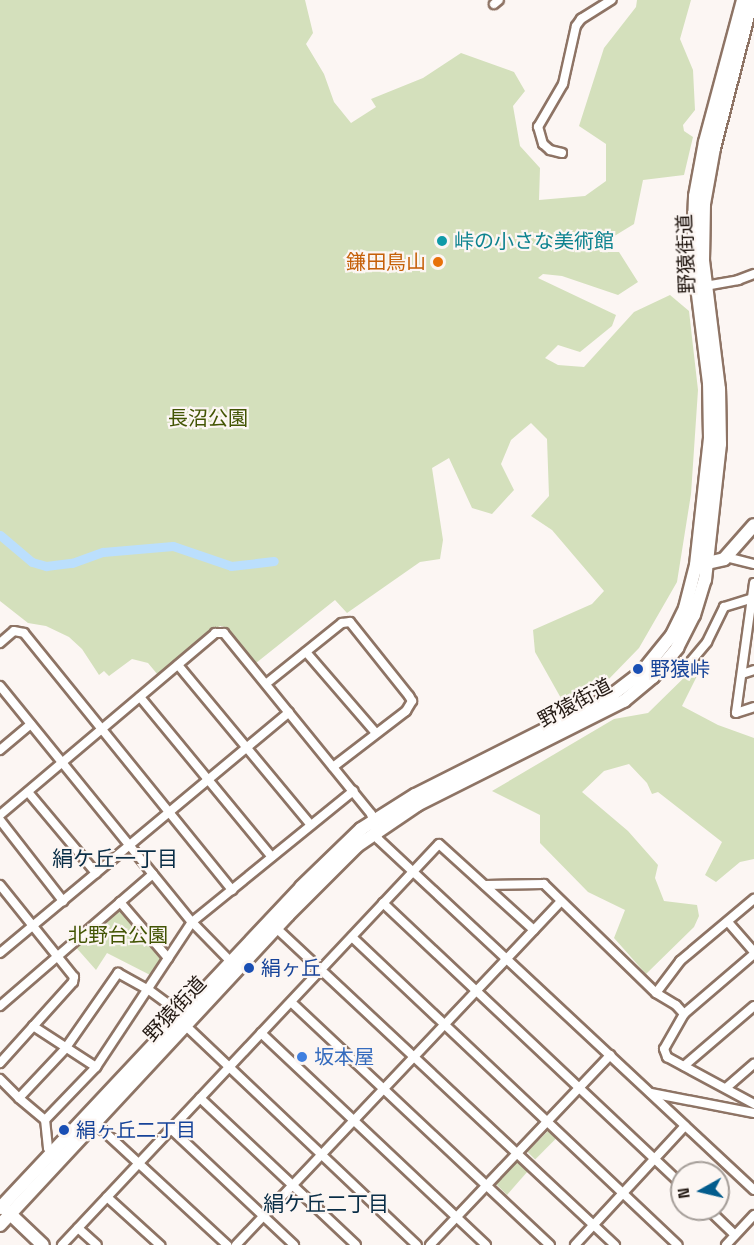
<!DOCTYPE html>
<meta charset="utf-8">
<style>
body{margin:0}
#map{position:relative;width:754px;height:1245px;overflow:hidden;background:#fcf6f3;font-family:"Space Grotesk","Noto Sans JP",sans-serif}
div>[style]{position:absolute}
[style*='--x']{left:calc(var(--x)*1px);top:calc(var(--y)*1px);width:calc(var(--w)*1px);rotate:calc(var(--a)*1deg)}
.green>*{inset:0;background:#d4e0bc;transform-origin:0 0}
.canal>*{height:9px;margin:-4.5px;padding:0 4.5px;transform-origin:4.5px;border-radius:4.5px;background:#bbdffd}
.roads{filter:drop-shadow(2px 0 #8e7465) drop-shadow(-2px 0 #8e7465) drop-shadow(0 2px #8e7465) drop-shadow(0 -2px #8e7465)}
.street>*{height:8px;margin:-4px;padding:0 4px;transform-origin:4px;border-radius:4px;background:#fff}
.secondary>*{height:12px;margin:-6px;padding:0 6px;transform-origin:6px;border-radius:6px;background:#fff}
.dots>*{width:16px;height:16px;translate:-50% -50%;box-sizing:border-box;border:3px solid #fcf6f3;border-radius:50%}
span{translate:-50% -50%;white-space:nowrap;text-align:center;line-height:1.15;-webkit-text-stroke:4.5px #fcf6f3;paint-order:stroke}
.culture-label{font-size:20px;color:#0d838f}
.left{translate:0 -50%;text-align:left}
.street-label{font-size:20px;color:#231913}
.food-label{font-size:20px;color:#c56008}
.right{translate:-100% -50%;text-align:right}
.park-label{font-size:20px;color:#435504}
.transit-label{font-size:20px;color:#164399}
.shop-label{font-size:20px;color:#366cbe}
.neighbourhood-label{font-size:21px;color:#092d46}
.north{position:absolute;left:670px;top:1161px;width:60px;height:60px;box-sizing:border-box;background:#fcf6f3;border:2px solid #a59e99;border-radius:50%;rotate:262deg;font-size:16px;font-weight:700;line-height:24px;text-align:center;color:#231913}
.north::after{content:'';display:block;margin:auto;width:21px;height:27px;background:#035c8d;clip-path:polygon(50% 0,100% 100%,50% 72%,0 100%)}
</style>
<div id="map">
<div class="green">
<div style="clip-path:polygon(0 0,305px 0,313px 33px,306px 44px,324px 74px,334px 102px,351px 123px,376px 107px,371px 99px,423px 78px,461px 53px,514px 72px,525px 91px,513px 106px,520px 146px,540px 168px,539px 200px,585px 196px,606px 181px,606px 144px,579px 126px,604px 48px,636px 7px,637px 0,691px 0,680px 39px,693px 70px,695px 110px,683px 125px,684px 131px,693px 137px,684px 175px,643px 180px,634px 224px,598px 246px,600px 252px,619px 252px,638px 282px,618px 295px,562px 276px,543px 274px,538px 278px,616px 315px,612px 326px,580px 352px,558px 345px,545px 358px,558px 365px,584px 367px,634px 312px,670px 295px,689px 311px,698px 390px,691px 494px,677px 582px,639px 648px,605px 683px,562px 700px,535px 652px,533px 630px,592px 604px,604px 591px,552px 530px,531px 516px,549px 496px,547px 439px,531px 423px,511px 440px,501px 464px,514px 490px,492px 514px,472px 508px,449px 458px,432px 468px,443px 540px,440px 559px,420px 562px,347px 613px,335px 600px,256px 663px,225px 627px,220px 626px,158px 675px,148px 663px,132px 659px,109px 676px,104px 671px,99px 675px,82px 649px,69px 637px,46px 626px,28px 623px,0 601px)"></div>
<div style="clip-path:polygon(699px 663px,701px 668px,682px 706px,718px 725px,754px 738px,754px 859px,740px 862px,716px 882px,705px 875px,722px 842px,658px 792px,652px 794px,647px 783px,629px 764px,604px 771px,582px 792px,628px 831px,658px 865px,655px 878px,664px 901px,697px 905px,699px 916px,694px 927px,646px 974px,614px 938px,625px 910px,588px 892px,540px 843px,540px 815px,492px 791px,614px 719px,648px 713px)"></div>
<div style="clip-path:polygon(120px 902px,168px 958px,156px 978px,107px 953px,96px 970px,73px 944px)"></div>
<div style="left:550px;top:1129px;width:11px;height:32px;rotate:45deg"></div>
<div style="clip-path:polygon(514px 1163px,520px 1163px,528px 1171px,507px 1195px,496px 1184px)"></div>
</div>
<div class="canal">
<div style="--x:0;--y:535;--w:42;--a:40.2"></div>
<div style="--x:32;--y:562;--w:15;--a:16"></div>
<div style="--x:46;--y:566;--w:26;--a:-7"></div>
<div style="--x:72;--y:563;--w:33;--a:-20"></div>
<div style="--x:103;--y:552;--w:70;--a:-4.9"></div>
<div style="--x:173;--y:546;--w:61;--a:19"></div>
<div style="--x:231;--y:566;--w:43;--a:-6.6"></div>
</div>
<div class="roads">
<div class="street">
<div style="--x:494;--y:4;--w:6;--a:-39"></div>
<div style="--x:562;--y:153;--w:12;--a:-166"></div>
<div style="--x:550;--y:150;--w:9;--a:-139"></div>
<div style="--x:543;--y:144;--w:18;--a:-106"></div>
<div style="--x:538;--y:127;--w:50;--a:-59.8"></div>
<div style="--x:563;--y:84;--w:59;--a:-77.4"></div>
<div style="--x:576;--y:26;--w:9;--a:-54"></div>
<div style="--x:581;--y:19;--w:36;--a:-32"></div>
<div style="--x:705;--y:286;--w:34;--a:-10"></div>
<div style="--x:738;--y:280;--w:17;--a:-21"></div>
<div style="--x:726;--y:557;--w:29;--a:14"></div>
<div style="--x:754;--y:583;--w:131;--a:97.9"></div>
<div style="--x:736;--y:713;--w:19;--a:-18"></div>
<div style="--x:0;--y:643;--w:18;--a:-41"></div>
<div style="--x:14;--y:631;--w:10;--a:11"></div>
<div style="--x:24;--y:633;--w:331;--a:51"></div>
<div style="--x:306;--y:652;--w:107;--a:49.2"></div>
<div style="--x:665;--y:663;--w:19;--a:28"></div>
<div style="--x:682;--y:672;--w:39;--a:-50"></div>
<div style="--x:707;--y:642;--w:39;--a:-64"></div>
<div style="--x:724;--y:607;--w:31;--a:-17"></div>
<div style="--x:178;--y:665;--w:208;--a:50.3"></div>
<div style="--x:742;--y:674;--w:13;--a:-18"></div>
<div style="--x:267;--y:683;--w:96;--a:-38.7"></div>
<div style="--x:342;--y:623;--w:8;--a:-7"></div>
<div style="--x:350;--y:622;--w:95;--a:51.4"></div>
<div style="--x:409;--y:696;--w:6;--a:59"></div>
<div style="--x:412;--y:701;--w:12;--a:121"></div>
<div style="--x:406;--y:711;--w:92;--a:142.5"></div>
<div style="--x:0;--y:686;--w:304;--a:50.9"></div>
<div style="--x:192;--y:922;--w:56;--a:45.7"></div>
<div style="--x:140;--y:697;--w:207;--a:50.5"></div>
<div style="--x:0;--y:750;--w:40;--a:-40"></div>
<div style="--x:28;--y:792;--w:106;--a:50"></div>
<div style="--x:0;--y:815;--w:282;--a:-40.2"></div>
<div style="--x:215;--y:633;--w:9;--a:0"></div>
<div style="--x:224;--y:633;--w:233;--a:50.9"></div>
<div style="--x:371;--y:814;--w:26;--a:74"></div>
<div style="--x:378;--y:839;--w:514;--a:43.03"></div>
<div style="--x:0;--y:820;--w:103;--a:52.1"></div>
<div style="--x:439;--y:844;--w:128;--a:42.2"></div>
<div style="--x:0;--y:885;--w:118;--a:51.2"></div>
<div style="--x:74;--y:977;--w:5;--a:101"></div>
<div style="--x:73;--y:982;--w:109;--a:132"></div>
<div style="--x:485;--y:885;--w:59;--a:-1"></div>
<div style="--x:544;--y:884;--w:156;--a:44.2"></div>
<div style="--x:656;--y:993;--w:40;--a:-53"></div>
<div style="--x:680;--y:961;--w:97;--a:-40"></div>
<div style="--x:120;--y:902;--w:74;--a:49.4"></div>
<div style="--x:383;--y:903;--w:411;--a:43.3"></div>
<div style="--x:728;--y:922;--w:40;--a:49"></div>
<div style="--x:274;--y:926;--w:467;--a:43.1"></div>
<div style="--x:352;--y:937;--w:448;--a:43.4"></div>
<div style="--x:0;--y:953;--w:376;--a:-39.8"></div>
<div style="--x:754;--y:954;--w:92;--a:139.4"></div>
<div style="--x:684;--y:1014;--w:40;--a:119.7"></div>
<div style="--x:664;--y:1049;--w:9;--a:69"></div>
<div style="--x:667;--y:1057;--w:99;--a:28.4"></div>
<div style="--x:656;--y:993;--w:23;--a:31"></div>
<div style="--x:676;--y:1005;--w:12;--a:48"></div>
<div style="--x:291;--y:1002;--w:355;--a:43.2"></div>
<div style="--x:0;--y:1006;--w:202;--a:-40.8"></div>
<div style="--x:33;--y:1026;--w:75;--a:33.1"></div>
<div style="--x:186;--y:1026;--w:318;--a:43.5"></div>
<div style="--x:261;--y:1033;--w:309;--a:43.3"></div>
<div style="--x:684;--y:1066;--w:92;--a:-40.6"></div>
<div style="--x:0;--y:1079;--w:27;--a:45"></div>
<div style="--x:726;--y:1088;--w:37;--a:-41"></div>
<div style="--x:651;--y:1093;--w:105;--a:11"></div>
<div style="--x:200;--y:1098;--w:214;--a:43.3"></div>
<div style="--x:45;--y:1120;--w:34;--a:-140"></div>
<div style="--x:19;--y:1098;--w:67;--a:-46.8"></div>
<div style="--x:65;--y:1049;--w:93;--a:-55.1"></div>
<div style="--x:118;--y:973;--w:35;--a:29"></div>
<div style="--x:149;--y:990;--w:42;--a:36.3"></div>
<div style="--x:95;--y:1123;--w:180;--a:42.7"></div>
<div style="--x:171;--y:1129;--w:169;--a:43.3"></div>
<div style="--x:52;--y:1153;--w:6;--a:-129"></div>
<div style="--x:48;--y:1148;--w:28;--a:-96"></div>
<div style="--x:45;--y:1120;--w:74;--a:-46.1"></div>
<div style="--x:96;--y:1067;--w:174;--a:-56.5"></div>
<div style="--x:192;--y:922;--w:208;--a:-39.1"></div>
<div style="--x:107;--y:1197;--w:72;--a:42.2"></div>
<div style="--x:708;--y:1209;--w:37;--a:44"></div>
<div style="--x:78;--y:1228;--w:25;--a:42"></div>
<div style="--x:62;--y:1245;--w:550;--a:-46.77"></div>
<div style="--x:236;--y:1245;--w:472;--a:-46.6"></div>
<div style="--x:430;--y:1245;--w:262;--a:-46.5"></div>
<div style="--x:575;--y:1245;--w:162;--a:-47.3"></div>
<div style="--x:726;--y:1245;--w:41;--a:-47"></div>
</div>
<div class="secondary">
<div style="--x:703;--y:564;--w:22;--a:-13"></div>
<div style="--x:724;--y:559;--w:45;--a:-48.6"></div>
<div style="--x:0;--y:1208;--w:440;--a:-46.8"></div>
<div style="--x:301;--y:887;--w:83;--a:-44"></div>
<div style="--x:361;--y:829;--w:64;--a:-32.2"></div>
<div style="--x:415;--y:795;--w:216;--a:-26.7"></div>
<div style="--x:608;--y:698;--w:43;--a:-37.4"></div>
<div style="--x:642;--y:672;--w:48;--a:-51"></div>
<div style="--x:672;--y:635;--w:30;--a:-64"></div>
<div style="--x:685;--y:608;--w:44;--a:-75.7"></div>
<div style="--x:696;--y:565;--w:128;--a:-83.7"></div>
<div style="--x:710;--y:438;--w:55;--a:-91"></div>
<div style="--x:709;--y:383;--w:130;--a:-97.1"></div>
<div style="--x:693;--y:254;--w:58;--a:-88"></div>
<div style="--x:695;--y:196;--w:55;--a:-79.5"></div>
<div style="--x:705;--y:142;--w:147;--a:-75"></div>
<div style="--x:5;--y:1209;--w:52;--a:43.5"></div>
<div style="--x:0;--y:1225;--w:423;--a:-47.1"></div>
<div style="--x:288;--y:915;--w:98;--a:-45"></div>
<div style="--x:357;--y:846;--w:73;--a:-34.3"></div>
<div style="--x:417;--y:805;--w:232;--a:-26.7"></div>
<div style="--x:624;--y:701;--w:38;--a:-40"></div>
<div style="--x:653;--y:677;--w:38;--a:-50"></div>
<div style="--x:677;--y:648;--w:37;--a:-63"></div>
<div style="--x:694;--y:615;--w:37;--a:-73"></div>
<div style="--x:705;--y:580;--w:137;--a:-83.7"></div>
<div style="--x:720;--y:444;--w:55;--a:-91"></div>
<div style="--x:719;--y:389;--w:129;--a:-97.1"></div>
<div style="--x:703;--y:261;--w:57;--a:-89"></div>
<div style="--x:704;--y:204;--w:57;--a:-79.9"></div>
<div style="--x:714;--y:148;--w:153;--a:-75.6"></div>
</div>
</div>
<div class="dots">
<div style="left:442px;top:241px;background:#0f9aa8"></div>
<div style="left:438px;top:262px;background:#e8710a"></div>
<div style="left:638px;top:669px;background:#1a4fb4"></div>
<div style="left:249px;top:968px;background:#1a4fb4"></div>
<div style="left:302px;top:1057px;background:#3f7fe0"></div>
<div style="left:64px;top:1130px;background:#1a4fb4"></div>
</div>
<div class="culture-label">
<span class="left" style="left:454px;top:241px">峠の小さな美術館</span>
</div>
<div class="street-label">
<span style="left:686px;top:254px;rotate:-92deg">野猿街道</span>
<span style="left:575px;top:703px;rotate:-28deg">野猿街道</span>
<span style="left:175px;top:1009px;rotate:-47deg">野猿街道</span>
</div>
<div class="food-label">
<span class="right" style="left:426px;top:262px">鎌田鳥山</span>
</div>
<div class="park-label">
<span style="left:208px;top:418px">長沼公園</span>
<span style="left:118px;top:935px">北野台公園</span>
</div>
<div class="transit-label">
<span class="left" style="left:650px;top:669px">野猿峠</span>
<span class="left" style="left:261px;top:968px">絹ヶ丘</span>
<span class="left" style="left:76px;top:1130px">絹ヶ丘二丁目</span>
</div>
<div class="shop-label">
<span class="left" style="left:314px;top:1057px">坂本屋</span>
</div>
<div class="neighbourhood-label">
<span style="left:115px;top:859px">絹ケ丘一丁目</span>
<span style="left:326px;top:1204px">絹ケ丘二丁目</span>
</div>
<div class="north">N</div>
</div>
